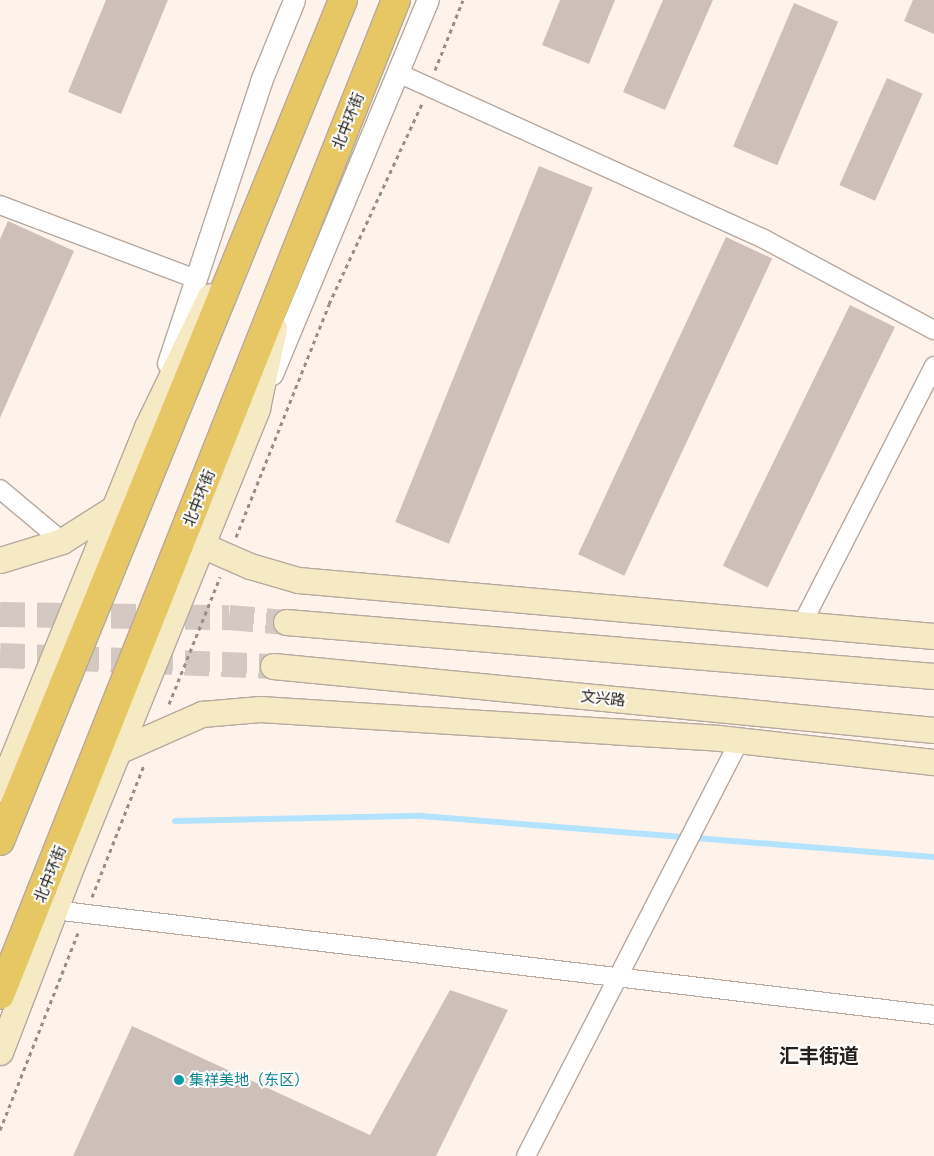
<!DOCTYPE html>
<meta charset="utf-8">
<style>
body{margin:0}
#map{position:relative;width:934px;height:1156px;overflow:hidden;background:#fef3eb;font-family:"Source Serif 4","Noto Sans SC",serif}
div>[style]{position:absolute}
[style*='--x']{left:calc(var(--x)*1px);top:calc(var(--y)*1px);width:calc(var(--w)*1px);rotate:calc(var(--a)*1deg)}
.stream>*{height:6px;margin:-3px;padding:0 3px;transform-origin:3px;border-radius:3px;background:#b3e3ff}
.building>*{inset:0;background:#cec0b8;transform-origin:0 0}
.secondary-tunnel>*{height:25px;margin-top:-12.5px;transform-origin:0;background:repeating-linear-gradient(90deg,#d3c9c2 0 25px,transparent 0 37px)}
.path>*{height:3px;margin-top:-1.5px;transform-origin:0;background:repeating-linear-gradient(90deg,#968e88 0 4px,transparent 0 8px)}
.roads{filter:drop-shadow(1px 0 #b6a9a0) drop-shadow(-1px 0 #b6a9a0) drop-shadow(0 1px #b6a9a0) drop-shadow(0 -1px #b6a9a0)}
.minor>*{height:18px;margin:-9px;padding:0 9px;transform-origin:9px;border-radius:9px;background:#fff}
.tertiary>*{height:21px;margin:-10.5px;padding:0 10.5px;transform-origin:10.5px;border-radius:10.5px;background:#fff}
.secondary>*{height:25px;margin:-12.5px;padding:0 12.5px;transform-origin:12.5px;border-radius:12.5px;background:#f6eac5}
.trunk>*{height:28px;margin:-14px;padding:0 14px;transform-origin:14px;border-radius:14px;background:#e6c764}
.dots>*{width:14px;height:14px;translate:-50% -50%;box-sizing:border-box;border:2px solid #fff;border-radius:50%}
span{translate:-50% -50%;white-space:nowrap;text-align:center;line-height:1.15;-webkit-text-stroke:4px #fff;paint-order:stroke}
.street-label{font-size:15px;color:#25201c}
.culture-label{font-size:15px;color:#0d838f}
.left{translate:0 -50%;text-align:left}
.district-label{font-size:20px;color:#25201c;font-weight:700}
</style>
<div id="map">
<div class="stream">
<div style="--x:175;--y:821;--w:246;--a:-1.2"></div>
<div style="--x:421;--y:816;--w:515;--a:4.57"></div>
</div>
<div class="building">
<div style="clip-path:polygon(106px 0,168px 0,121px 114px,68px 92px)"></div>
<div style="clip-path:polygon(560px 0,615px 0,589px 64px,542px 45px)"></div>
<div style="clip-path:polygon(663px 0,713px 0,665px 110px,623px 92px)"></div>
<div style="clip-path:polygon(913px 0,934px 0,934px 34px,904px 21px)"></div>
<div style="left:794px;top:3px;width:48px;height:156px;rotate:23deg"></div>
<div style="left:887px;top:78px;width:39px;height:117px;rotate:24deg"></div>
<div style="left:539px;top:166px;width:58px;height:384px;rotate:22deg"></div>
<div style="clip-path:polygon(8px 221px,74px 251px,0 418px,0 239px)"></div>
<div style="left:726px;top:237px;width:51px;height:350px;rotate:25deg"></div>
<div style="left:850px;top:305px;width:50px;height:290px;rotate:26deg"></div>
<div style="clip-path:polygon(450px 990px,508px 1010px,436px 1156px,73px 1156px,132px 1026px,370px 1135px)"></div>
</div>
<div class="secondary-tunnel">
<div style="--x:0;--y:614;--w:229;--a:0.8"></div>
<div style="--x:229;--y:617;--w:57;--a:5"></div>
<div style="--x:0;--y:655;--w:273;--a:2.3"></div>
</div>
<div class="path">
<div style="--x:435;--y:70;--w:75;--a:-68.2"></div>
<div style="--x:236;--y:537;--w:251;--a:-68.2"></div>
<div style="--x:329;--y:304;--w:221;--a:-65.1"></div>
<div style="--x:169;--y:704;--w:137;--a:-68.1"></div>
<div style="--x:92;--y:897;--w:142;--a:-68.5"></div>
<div style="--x:0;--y:1130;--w:212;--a:-68.4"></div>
</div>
<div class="roads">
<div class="minor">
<div style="--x:398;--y:73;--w:402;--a:24.4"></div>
<div style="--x:764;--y:239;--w:193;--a:28.2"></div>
<div style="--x:0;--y:205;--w:210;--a:20.7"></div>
<div style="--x:0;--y:489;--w:81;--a:40"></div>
<div style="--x:802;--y:624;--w:290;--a:-62.9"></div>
<div style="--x:54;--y:910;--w:886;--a:6.8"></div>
<div style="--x:526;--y:1156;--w:468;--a:-62.8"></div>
</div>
<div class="tertiary">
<div style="--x:168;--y:363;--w:297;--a:-71.7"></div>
<div style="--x:261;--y:81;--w:87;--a:-67.8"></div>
<div style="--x:272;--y:374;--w:405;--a:-67.4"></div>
</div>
<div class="secondary">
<div style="--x:202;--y:541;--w:12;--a:42"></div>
<div style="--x:211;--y:549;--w:43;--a:23.6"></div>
<div style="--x:250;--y:566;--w:50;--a:16.3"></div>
<div style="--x:298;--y:580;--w:638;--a:5.03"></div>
<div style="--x:0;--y:560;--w:65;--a:-17"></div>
<div style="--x:62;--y:541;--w:62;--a:-32.4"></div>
<div style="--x:286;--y:622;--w:650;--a:4.76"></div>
<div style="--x:273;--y:666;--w:664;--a:5.53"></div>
<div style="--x:118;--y:751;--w:92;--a:-23.8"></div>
<div style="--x:202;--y:714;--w:58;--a:-4.9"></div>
<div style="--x:260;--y:709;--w:460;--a:3.6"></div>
<div style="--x:719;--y:738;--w:216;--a:6.4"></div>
<div style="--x:0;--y:789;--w:391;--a:-67.9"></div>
<div style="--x:147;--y:427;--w:145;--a:-64.3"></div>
<div style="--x:0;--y:1052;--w:209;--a:-69"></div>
<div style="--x:75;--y:857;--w:484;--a:-67.9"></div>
<div style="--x:257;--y:408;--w:82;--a:-78"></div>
</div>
<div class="trunk">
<div style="--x:0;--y:841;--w:908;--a:-67.81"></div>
<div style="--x:0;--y:995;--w:1071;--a:-68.3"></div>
</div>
</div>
<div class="dots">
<div style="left:179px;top:1080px;background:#0f9aa8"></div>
</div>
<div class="street-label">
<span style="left:348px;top:121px;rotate:-68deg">北中环街</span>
<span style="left:199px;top:498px;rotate:-68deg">北中环街</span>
<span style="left:603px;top:698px;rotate:6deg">文兴路</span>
<span style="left:50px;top:874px;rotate:-68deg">北中环街</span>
</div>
<div class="culture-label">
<span class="left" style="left:189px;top:1080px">集祥美地（东区）</span>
</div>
<div class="district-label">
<span style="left:819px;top:1056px">汇丰街道</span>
</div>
</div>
